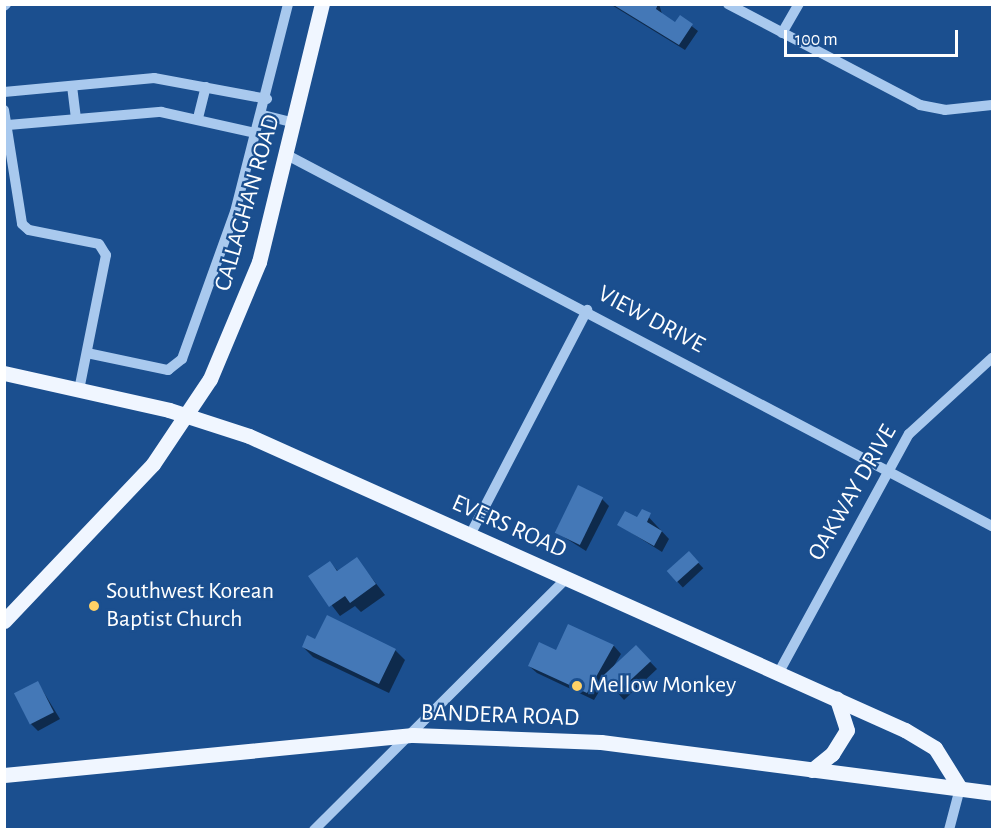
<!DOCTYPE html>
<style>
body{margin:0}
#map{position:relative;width:997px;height:834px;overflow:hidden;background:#1b4f8f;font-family:"Alegreya Sans",sans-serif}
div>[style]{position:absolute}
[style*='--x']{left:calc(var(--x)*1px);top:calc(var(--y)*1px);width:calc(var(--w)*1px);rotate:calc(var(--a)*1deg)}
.shadow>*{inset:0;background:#0007;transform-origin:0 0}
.building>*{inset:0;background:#4478b7;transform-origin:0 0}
.minor>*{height:10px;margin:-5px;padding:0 5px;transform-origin:5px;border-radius:5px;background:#a9c9ee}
.major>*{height:15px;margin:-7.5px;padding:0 7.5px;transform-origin:7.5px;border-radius:7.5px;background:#f0f6ff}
.dots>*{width:16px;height:16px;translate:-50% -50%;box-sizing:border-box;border:3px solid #1b4f8f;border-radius:50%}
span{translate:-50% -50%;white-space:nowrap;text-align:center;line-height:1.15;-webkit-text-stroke:4.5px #1b4f8f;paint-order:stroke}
.street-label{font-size:24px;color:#fff}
.poi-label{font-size:24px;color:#fff}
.left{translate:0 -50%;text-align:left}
.frame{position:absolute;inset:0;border:6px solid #fff;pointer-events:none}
.scale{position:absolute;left:784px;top:30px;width:174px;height:27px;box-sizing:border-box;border:3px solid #fff;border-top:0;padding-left:8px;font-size:18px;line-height:21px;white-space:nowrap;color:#fff;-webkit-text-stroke:4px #1b4f8f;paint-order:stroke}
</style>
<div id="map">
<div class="shadow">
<div style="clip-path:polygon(610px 4px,659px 4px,662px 14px,675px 24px,680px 17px,698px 31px,685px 50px)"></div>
<div style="clip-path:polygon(602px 499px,609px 506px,586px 551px,556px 532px)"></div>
<div style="clip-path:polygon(643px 511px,669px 539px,662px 552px,619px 525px,638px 519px)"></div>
<div style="left:689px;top:553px;width:21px;height:28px;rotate:47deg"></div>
<div style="clip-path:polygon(357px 559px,385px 595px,361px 612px,355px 606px,340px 616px,310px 577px,330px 563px,339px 572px)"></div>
<div style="clip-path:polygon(569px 626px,614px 646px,621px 654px,612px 669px,636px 647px,657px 669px,624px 700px,606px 680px,594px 700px,537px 673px,529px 666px,557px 652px)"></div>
<div style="clip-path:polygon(316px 641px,395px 650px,405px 660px,389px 693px,313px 657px,303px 647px)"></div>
<div style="clip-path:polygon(38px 683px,60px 719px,38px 731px,31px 724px)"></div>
</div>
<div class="building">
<div style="clip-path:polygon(612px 4px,658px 4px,656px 9px,675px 22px,680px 15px,693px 24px,679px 45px)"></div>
<div style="left:578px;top:485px;width:28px;height:53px;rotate:26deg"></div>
<div style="clip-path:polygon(642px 509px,651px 513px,647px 522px,662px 531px,654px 546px,617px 525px,625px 511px,637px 517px)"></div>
<div style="left:689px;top:551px;width:15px;height:30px;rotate:48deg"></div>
<div style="clip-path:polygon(357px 557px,376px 584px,350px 603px,345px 596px,329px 607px,308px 576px,330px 561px,337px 571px)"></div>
<div style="clip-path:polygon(327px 615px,396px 649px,379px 684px,302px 647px,307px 635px,315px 639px)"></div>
<div style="clip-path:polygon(568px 624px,614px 645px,587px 693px,528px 666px,539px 642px,556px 650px)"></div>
<div style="left:636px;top:645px;width:22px;height:48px;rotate:47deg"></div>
<div style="left:38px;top:681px;width:35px;height:27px;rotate:63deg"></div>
</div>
<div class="minor">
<div style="--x:728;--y:4;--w:217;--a:27.7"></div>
<div style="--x:920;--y:105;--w:25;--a:11"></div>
<div style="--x:945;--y:110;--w:47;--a:-6.1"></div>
<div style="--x:4;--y:6;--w:3;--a:-45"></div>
<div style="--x:782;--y:33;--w:34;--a:-60"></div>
<div style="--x:72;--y:86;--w:32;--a:83"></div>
<div style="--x:4;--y:92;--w:151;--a:-5.3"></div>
<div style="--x:154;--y:78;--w:115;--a:10.5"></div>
<div style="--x:4;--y:110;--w:115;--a:81"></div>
<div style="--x:22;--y:224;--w:9;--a:41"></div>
<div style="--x:29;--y:230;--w:71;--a:11.3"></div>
<div style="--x:99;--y:244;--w:13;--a:58"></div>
<div style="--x:106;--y:255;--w:138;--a:101.3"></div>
<div style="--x:263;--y:115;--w:32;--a:14"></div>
<div style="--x:198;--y:118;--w:32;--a:-76"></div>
<div style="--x:8;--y:125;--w:154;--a:-4.9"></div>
<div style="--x:161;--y:112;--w:96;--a:12.6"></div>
<div style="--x:287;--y:155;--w:797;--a:27.76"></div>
<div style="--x:87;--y:353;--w:83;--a:11.9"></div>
<div style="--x:168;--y:370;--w:18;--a:-38"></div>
<div style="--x:182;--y:359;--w:156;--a:-70.2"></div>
<div style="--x:235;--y:212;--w:215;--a:-75.7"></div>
<div style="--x:470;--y:535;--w:254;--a:-62.5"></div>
<div style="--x:779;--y:672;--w:271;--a:-61.4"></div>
<div style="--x:909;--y:434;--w:113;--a:-42.5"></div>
<div style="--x:314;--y:830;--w:357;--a:-44.9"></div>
<div style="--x:949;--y:830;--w:43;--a:-75.3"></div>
</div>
<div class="major">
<div style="--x:4;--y:373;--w:169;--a:12.6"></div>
<div style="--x:169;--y:410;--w:84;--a:18"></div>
<div style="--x:249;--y:436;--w:719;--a:24.14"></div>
<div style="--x:905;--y:730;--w:35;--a:31"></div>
<div style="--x:935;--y:748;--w:47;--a:58"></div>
<div style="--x:4;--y:621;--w:216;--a:-46.5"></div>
<div style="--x:153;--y:464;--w:102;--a:-56.2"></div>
<div style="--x:210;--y:379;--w:127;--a:-67.3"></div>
<div style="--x:259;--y:262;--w:266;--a:-76.3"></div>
<div style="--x:812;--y:770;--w:26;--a:-39"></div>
<div style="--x:832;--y:754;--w:28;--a:-58"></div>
<div style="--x:847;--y:730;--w:33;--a:-108"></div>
<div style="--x:4;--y:775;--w:411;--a:-5.6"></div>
<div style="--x:413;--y:735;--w:188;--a:2.1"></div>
<div style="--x:601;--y:742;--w:394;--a:7.4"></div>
</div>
<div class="dots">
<div style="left:94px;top:606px;background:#ffd166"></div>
<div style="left:577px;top:686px;background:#ffd166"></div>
</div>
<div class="street-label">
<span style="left:248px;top:203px;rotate:-74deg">CALLAGHAN ROAD</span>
<span style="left:651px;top:320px;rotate:28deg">VIEW DRIVE</span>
<span style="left:853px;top:493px;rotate:-60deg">OAKWAY DRIVE</span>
<span style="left:509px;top:527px;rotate:24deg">EVERS ROAD</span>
<span style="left:500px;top:716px;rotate:2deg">BANDERA ROAD</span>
</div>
<div class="poi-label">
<span class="left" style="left:106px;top:606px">Southwest Korean<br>Baptist Church</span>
<span class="left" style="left:589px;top:686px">Mellow Monkey</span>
</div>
<div class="frame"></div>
<div class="scale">100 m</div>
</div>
